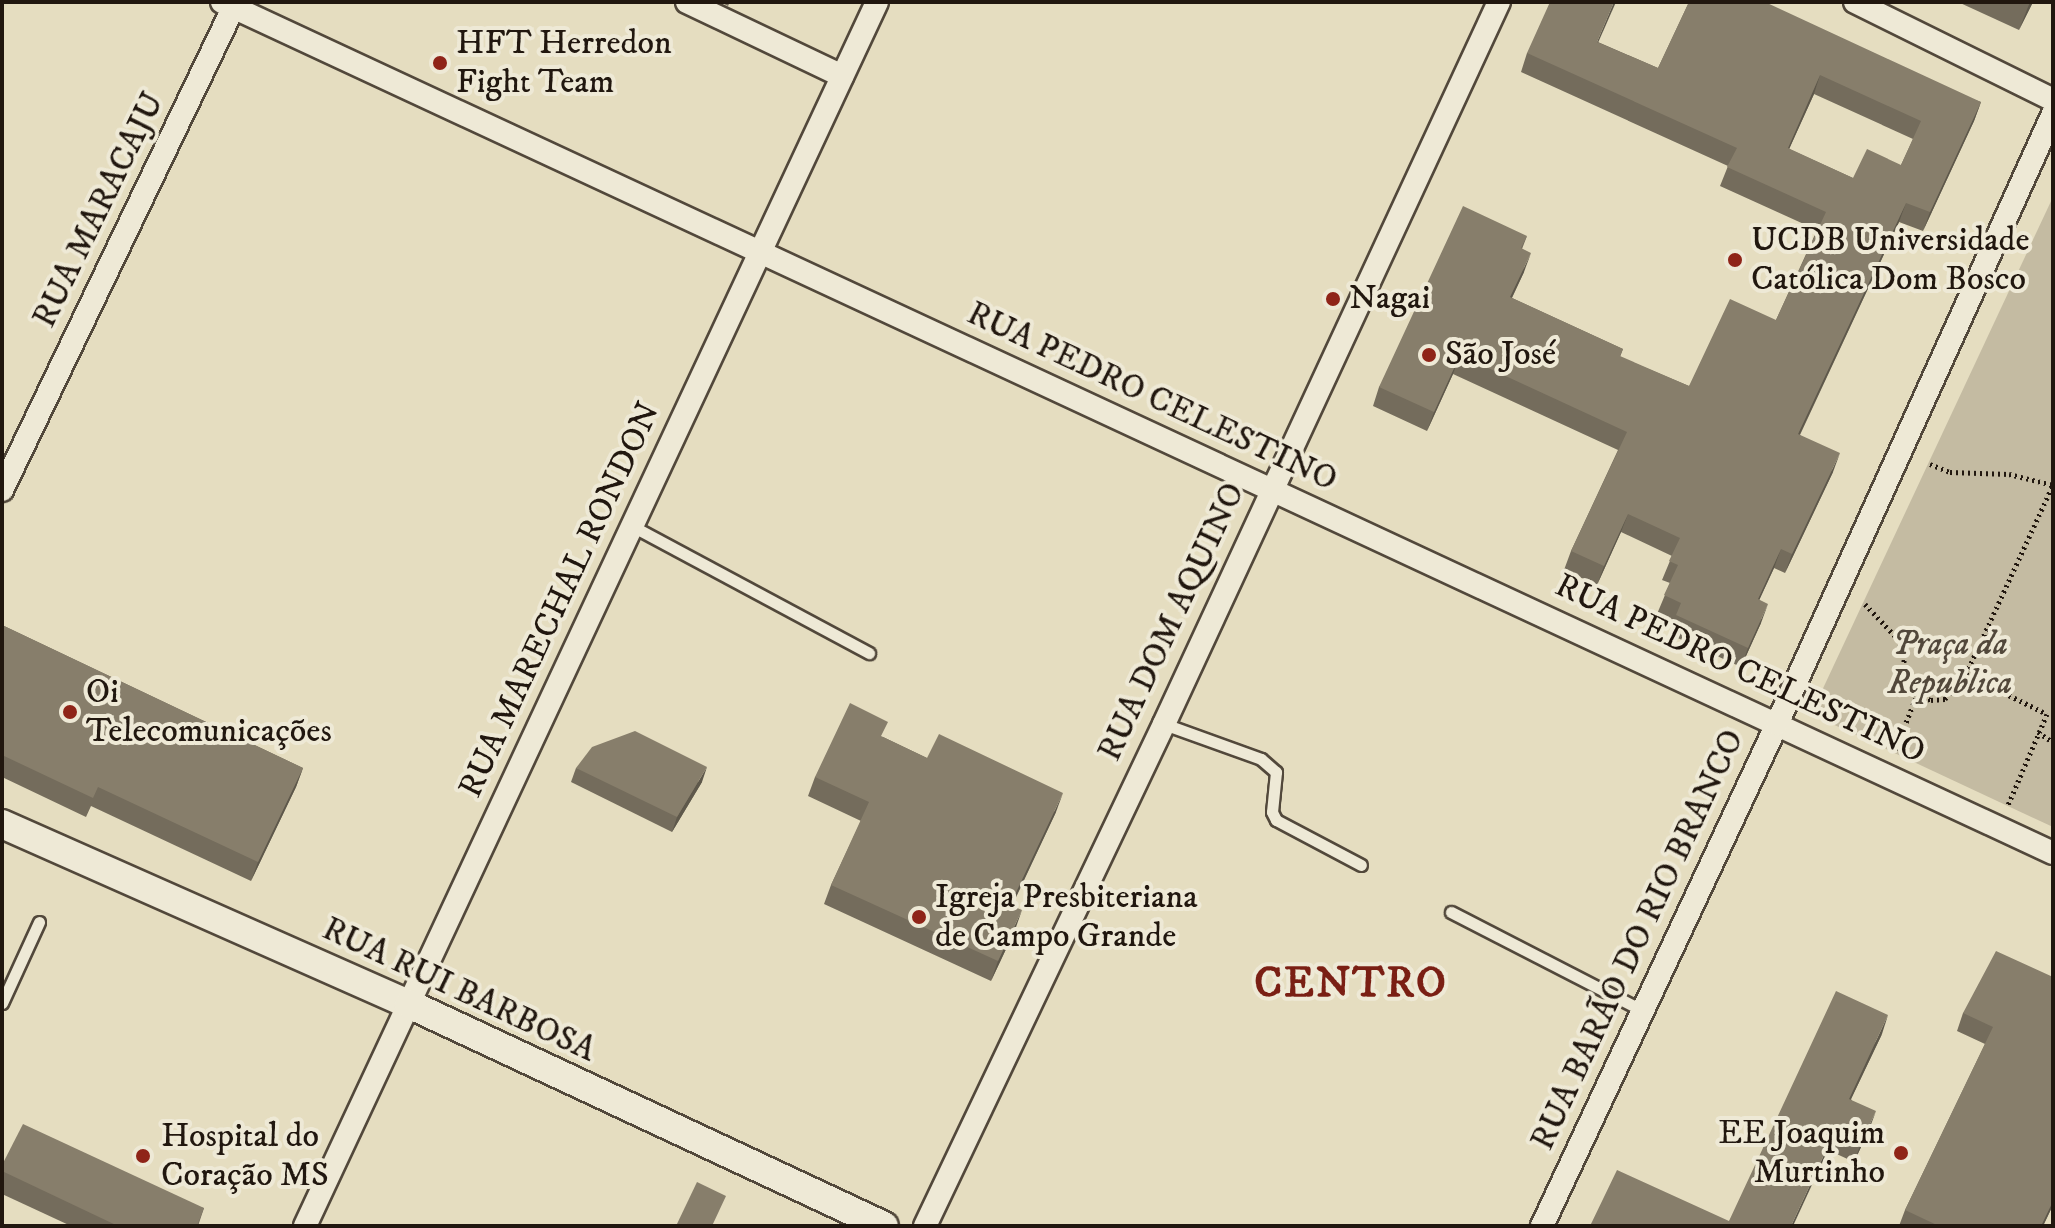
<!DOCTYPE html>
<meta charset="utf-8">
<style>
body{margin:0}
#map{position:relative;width:2055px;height:1228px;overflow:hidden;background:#e5ddc0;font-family:"IM FELL DW Pica",serif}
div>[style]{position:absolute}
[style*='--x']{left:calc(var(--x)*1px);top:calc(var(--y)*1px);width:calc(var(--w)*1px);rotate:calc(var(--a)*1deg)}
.green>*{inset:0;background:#c4bba2}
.path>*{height:5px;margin-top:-2.5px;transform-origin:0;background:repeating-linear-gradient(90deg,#21170f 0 2px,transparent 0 6px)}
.roads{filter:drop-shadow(2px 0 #52483b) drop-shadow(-2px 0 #52483b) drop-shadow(0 2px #52483b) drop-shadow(0 -2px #52483b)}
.service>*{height:11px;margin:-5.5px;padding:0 5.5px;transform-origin:5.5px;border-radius:5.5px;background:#eee9d6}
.minor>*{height:22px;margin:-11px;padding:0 11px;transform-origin:11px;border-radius:11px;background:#eee9d6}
.tertiary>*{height:28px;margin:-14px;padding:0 14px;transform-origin:14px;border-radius:14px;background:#eee9d6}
.wall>*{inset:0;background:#746c5c}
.shaded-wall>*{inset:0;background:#5e584b}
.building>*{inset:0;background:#877e6b}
.dots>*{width:22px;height:22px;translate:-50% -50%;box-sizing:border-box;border:4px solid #eee9d6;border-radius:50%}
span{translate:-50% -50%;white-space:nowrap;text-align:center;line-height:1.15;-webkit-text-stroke:8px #eee9d6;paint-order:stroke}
.poi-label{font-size:34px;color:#21170f}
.left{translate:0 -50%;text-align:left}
.right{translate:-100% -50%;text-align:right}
.street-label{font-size:34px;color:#21170f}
.park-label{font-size:34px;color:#52483b;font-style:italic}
.district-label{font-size:42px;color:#7a1f14;font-weight:700;letter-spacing:2px}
.frame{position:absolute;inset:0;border:4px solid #21170f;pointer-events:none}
</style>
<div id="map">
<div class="green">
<div style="clip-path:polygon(2053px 197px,2053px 827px,1811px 714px)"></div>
</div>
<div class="path">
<div style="--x:1930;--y:464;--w:22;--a:22"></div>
<div style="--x:1950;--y:472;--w:59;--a:1.9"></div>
<div style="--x:2009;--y:474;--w:45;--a:14"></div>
<div style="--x:1865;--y:604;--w:47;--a:46.7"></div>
<div style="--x:1897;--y:638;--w:18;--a:63"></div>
<div style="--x:1905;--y:654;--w:15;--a:98"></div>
<div style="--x:1903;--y:669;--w:16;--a:79"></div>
<div style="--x:1906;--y:685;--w:15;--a:42"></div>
<div style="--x:1966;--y:674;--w:90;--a:26.3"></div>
<div style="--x:2047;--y:714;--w:99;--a:113.2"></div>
<div style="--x:2038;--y:732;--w:18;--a:34"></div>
<div style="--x:1895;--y:750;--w:59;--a:-68.2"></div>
<div style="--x:1917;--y:695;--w:15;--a:20"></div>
<div style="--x:1931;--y:700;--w:14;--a:-4"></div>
<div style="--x:1945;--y:699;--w:33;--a:-50"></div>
<div style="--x:1966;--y:674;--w:208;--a:-65.3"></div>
</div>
<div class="roads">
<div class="service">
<div style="--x:632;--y:526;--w:269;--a:28.2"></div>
<div style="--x:1164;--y:724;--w:103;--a:19.8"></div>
<div style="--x:1261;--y:759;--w:20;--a:41"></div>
<div style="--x:1276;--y:772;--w:40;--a:95.7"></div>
<div style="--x:1272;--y:812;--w:9;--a:63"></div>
<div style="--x:1276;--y:820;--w:96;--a:27.9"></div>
<div style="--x:1451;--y:912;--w:215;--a:27.2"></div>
<div style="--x:2;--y:1003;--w:89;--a:-65.4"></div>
</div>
<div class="minor">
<div style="--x:222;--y:2;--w:2019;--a:24.93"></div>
<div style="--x:687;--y:2;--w:172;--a:25.5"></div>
<div style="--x:1855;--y:2;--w:221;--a:26.3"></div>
<div style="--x:2;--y:490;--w:541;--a:-64.38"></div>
<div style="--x:305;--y:1226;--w:1351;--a:-64.95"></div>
<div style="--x:925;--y:1226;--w:556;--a:-64.54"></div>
<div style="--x:1164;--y:724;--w:796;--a:-65.11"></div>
<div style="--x:1542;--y:1226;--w:554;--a:-64.91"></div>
<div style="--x:1777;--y:724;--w:670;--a:-65.66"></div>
</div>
<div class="tertiary">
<div style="--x:2;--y:824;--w:445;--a:23.9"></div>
<div style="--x:409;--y:1004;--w:524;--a:25.05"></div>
</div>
</div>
<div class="wall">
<div style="clip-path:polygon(720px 2px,730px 2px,728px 6px)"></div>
<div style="clip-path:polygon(evenodd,1689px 2px,1981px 102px,1974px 121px,1923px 231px,1899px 222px,1800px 435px,1833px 472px,1785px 573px,1774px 568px,1759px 600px,1761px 623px,1741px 667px,1669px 634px,1674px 622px,1657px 614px,1670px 583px,1662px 580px,1672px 556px,1621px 532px,1597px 585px,1564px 570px,1571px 551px,1618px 450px,1453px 374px,1427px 431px,1373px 406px,1379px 387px,1527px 236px,1522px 249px,1524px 272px,1512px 298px,1623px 349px,1620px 357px,1689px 386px,1776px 320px,1817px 230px,1720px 186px,1728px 166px,1521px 72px,1527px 53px,1598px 42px,1658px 68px,1689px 2px,1814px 94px,1913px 139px,1901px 165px,1853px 178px,1789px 149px,1814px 94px)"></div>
<div style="clip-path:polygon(1958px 2px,2033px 2px,2019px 30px)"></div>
<div style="clip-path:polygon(2px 625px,303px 768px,296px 787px,251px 881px,91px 806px,86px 817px,2px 777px)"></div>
<div style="clip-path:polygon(883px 737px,927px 758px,1056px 812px,1012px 906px,1015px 930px,991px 981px,824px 904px,831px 885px,861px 821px,808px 796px,815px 777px)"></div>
<div style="clip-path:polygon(576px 768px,702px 782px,672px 832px,571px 782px)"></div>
<div style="clip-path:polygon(2053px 977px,2053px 1205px,2043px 1226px,1899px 1226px,1905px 1210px,1985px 1044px,1957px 1031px,1963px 1013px)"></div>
<div style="clip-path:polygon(1882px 1034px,1851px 1099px,1869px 1130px,1854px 1162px,1828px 1150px,1729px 1221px)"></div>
<div style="clip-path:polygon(2px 1165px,204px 1208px,198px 1226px,71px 1226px,2px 1194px)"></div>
</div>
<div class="shaded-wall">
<div style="clip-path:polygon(1614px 2px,1616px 2px,1590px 61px,1597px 42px)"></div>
<div style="clip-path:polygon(2030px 2px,2033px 2px,2019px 30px)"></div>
<div style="clip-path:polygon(1820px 75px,1814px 94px,1781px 167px,1788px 148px)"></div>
<div style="clip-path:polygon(1981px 102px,1974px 121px,1923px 231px,1930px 212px)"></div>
<div style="clip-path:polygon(1906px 203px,1899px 222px,1791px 453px,1798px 434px)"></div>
<div style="clip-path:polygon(1531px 253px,1524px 272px,1503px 316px,1510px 297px)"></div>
<div style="clip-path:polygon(1460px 355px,1453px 374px,1427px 431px,1434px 412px)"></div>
<div style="clip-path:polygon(1840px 453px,1833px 472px,1785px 573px,1792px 554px)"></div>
<div style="clip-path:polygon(1628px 514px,1621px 532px,1597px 585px,1604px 566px)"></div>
<div style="clip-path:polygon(1781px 549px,1774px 568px,1751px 618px,1758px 599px)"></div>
<div style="clip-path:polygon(1768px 604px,1761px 623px,1741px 667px,1748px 648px)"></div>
<div style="clip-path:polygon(707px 767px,702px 782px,672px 832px,677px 817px)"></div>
<div style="clip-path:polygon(303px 768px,296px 787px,251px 881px,258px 862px)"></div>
<div style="clip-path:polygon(1063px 793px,1056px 812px,1003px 924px,1010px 905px)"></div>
<div style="clip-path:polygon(1022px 910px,1015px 930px,991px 981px,998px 961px)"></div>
<div style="clip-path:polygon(1888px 1015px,1882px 1034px,1842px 1118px,1849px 1099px)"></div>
<div style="clip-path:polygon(1876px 1111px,1869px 1130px,1854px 1162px,1861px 1143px)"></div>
<div style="clip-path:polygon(1835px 1131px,1828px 1150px,1793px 1226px,1791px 1226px)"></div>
<div style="clip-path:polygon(2053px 1201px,2053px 1205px,2043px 1226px,2041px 1226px)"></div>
</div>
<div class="building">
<div style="clip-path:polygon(evenodd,1550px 2px,1614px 2px,1597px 42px,1658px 68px,1689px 2px,1765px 2px,1981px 102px,1930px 212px,1906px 203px,1798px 434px,1840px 453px,1792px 554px,1781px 549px,1758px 599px,1768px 604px,1748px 648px,1676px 615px,1681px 603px,1664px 595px,1678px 565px,1669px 561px,1680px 538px,1628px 514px,1604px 566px,1571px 551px,1627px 432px,1460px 355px,1434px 412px,1379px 387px,1463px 206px,1527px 236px,1521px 248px,1531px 253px,1510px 297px,1623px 349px,1620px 356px,1689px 386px,1730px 299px,1776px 320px,1826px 212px,1727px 167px,1737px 148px,1527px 53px,1550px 2px,1820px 75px,1921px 121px,1901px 165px,1867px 149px,1853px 178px,1788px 148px,1820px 75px)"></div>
<div style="clip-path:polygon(2px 625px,303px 768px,258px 862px,98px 787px,93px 798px,2px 755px)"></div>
<div style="clip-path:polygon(850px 703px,888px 722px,881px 736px,927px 758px,939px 734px,1063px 793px,1010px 905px,1022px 910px,998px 961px,831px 885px,869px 802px,815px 777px)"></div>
<div style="clip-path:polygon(635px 731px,707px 767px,677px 817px,576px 768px,592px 747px)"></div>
<div style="clip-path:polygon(1996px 951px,2053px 977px,2053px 1201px,2041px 1226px,1939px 1226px,1905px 1210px,1993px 1027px,1963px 1013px)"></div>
<div style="clip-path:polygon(1836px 991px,1888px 1015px,1849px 1099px,1876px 1111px,1861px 1143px,1835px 1131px,1791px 1226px,1590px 1226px,1617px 1170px,1729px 1221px)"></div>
<div style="clip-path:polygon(23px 1124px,204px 1208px,197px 1226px,118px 1226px,2px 1171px,2px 1165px)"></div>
<div style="clip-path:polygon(697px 1182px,726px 1196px,712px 1226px,676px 1226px)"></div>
</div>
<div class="dots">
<div style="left:440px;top:63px;background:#8f2418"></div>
<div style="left:1735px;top:260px;background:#8f2418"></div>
<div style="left:1333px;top:299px;background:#8f2418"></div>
<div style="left:1429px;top:355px;background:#8f2418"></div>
<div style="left:70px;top:712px;background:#8f2418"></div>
<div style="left:919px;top:917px;background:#8f2418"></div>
<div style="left:1901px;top:1153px;background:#8f2418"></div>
<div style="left:143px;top:1156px;background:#8f2418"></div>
</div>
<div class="poi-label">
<span class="left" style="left:456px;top:63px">HFT Herredon<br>Fight Team</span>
<span class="left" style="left:1751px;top:260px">UCDB Universidade<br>Católica Dom Bosco</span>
<span class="left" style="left:1349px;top:299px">Nagai</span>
<span class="left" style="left:1445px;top:355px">São José</span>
<span class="left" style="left:86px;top:712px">Oi<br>Telecomunicações</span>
<span class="left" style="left:935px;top:917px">Igreja Presbiteriana<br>de Campo Grande</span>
<span class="right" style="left:1885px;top:1153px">EE Joaquim<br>Murtinho</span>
<span class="left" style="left:161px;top:1156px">Hospital do<br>Coração MS</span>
</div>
<div class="street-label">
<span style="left:99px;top:210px;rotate:-64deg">RUA MARACAJU</span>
<span style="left:1152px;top:397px;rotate:25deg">RUA PEDRO CELESTINO</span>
<span style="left:560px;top:600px;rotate:-65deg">RUA MARECHAL RONDON</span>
<span style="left:1172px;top:622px;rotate:-65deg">RUA DOM AQUINO</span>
<span style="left:1740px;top:669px;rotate:25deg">RUA PEDRO CELESTINO</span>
<span style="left:1638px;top:940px;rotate:-65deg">RUA BARÃO DO RIO BRANCO</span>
<span style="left:459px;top:990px;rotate:25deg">RUA RUI BARBOSA</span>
</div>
<div class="park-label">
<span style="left:1950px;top:664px">Praça da<br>Republica</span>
</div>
<div class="district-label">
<span style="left:1351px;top:984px">CENTRO</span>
</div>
<div class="frame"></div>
</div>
